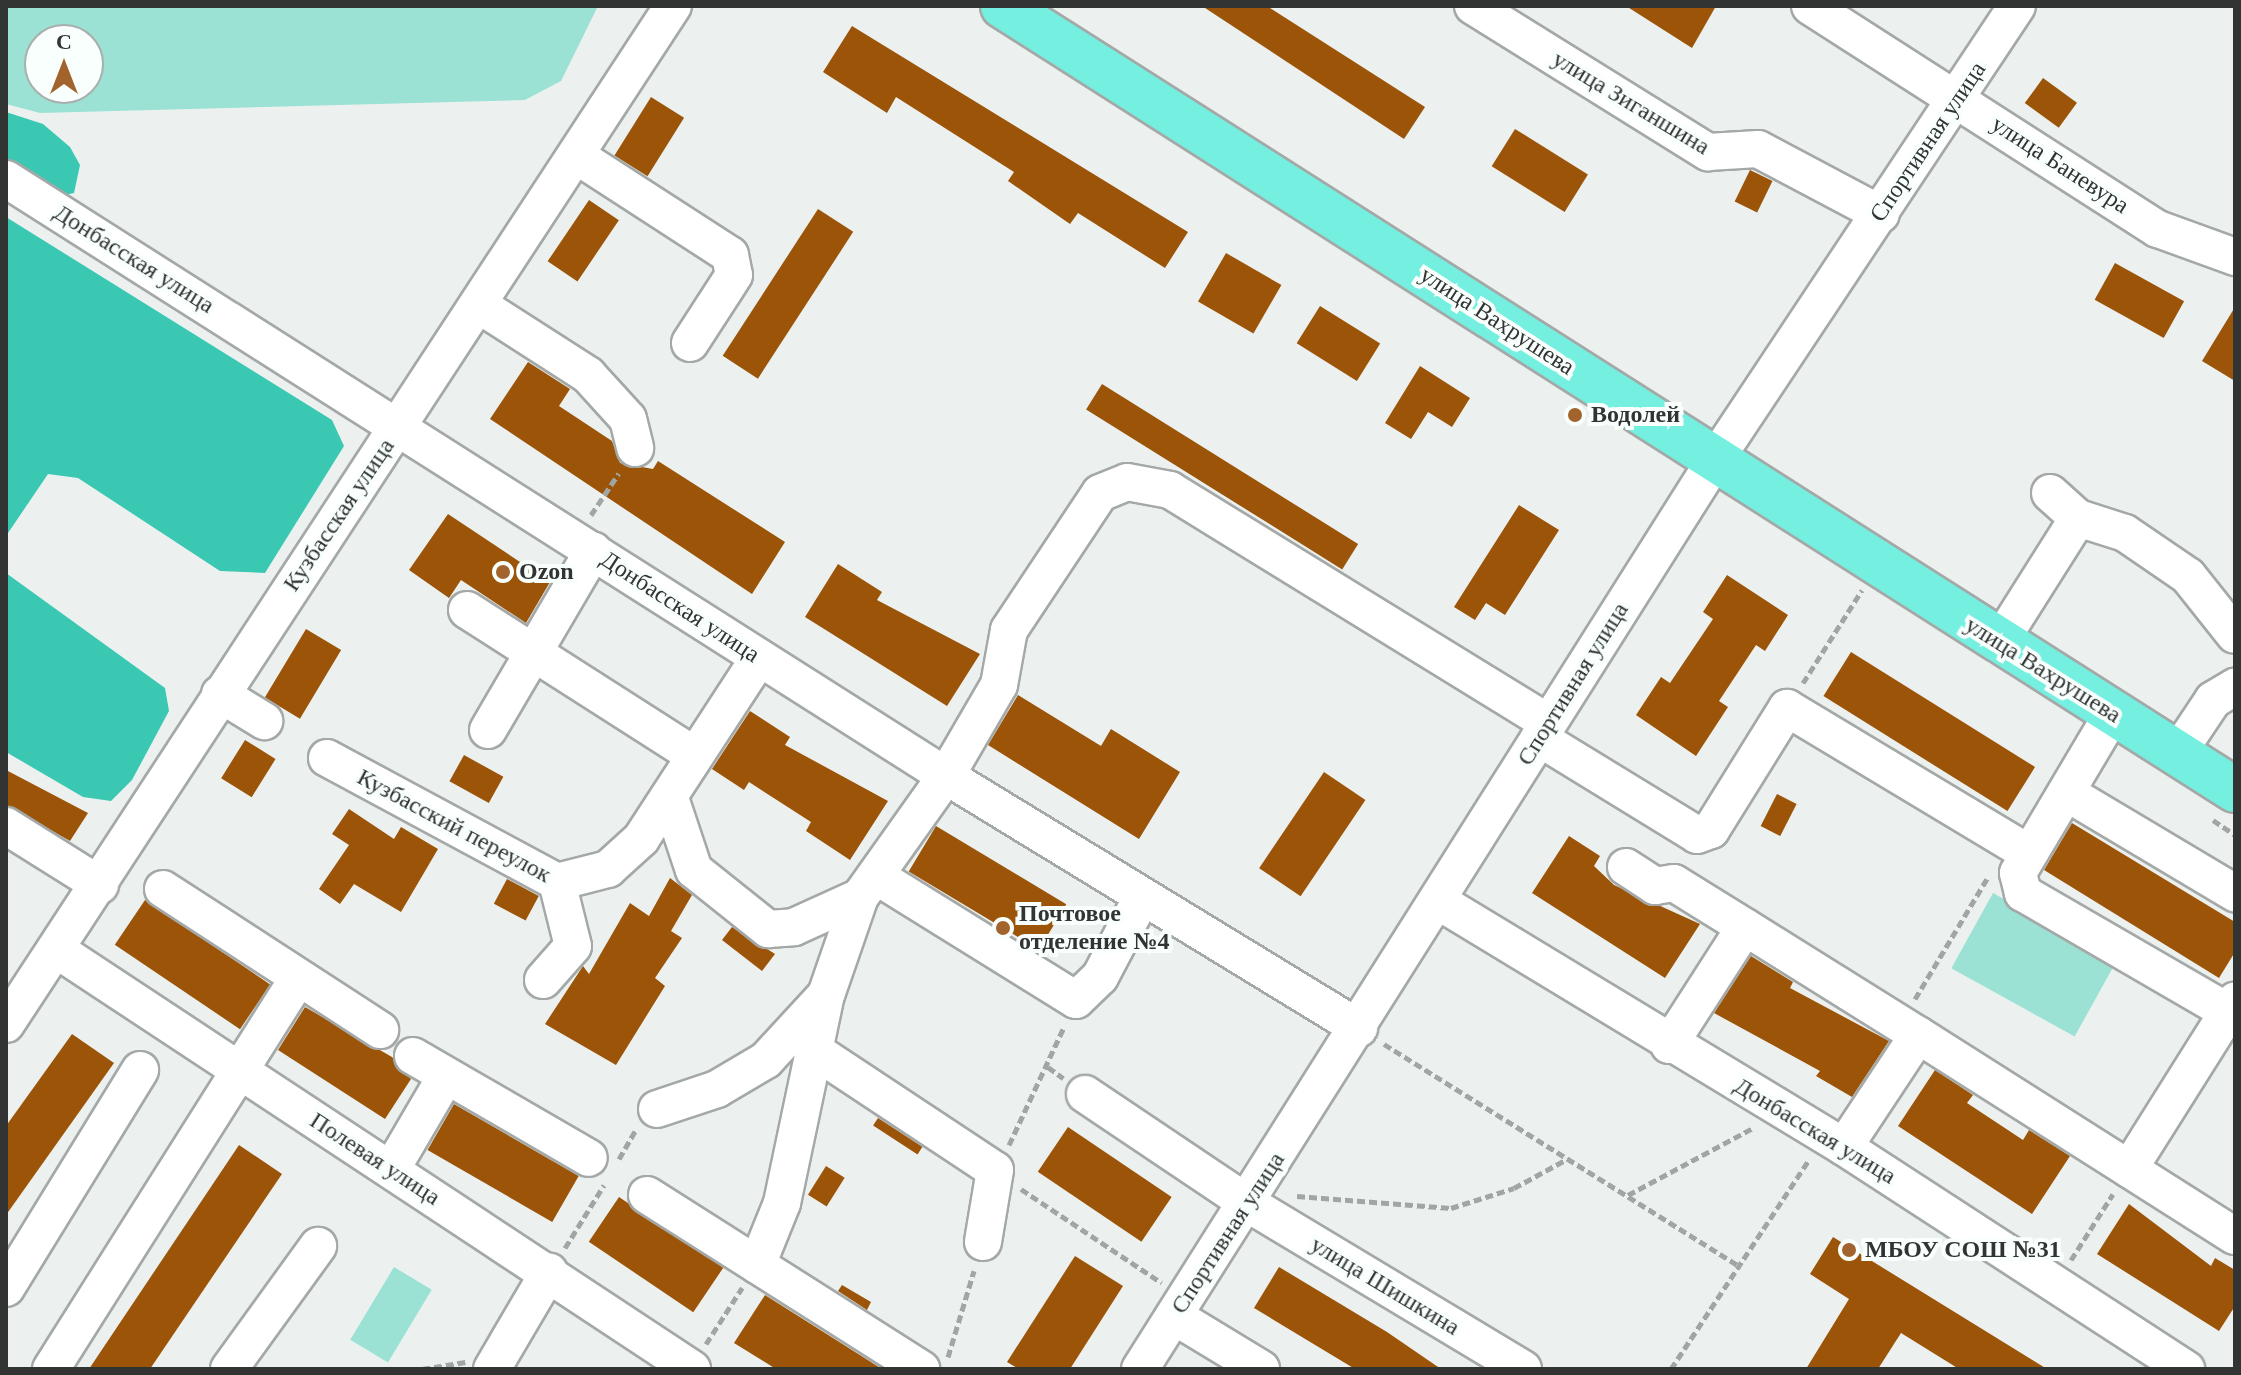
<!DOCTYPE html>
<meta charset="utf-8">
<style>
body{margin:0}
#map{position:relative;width:2241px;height:1375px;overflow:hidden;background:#ecf1f0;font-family:Georgia,serif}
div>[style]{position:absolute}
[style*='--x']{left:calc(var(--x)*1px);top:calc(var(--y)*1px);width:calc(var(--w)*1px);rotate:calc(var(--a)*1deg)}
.green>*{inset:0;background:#9be2d4;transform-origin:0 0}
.forest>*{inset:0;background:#3ac8b3}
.building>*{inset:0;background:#9c5408;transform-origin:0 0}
.path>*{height:5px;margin-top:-2.5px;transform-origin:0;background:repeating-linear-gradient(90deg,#a1a5a4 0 8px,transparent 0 12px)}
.roads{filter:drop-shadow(2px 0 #a4a9a8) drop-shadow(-2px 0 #a4a9a8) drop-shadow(0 2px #a4a9a8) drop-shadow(0 -2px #a4a9a8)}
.minor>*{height:36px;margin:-18px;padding:0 18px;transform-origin:18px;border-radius:18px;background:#fff}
.major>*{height:44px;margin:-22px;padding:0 22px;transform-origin:22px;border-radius:22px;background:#75efdf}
.dots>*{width:22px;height:22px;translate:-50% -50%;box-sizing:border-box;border:4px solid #f9fffd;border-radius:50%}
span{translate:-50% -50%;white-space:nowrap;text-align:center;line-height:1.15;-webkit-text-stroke:8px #f9fffd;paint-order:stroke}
.street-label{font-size:24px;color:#323434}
.poi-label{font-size:24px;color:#323434;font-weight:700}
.left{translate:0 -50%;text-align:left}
.frame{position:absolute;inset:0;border:8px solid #323434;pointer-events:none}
.north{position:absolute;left:24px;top:24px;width:80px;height:80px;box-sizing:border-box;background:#f9fffd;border:2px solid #a9aead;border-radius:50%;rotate:0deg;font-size:22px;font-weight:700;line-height:32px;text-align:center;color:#323434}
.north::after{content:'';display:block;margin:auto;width:28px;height:36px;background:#a3632c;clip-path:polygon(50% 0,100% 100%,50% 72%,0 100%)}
</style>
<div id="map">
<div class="green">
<div style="clip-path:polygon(evenodd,6px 6px,598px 6px,561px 81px,525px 100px,40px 113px,6px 104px,6px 6px,40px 40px,88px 40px,88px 88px,40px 88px,40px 40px)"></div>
<div style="left:1993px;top:893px;width:141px;height:86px;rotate:29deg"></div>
<div style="left:394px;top:1267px;width:44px;height:85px;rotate:31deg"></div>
</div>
<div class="forest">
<div style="clip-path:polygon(6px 112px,43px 124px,70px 147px,80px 165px,74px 193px,60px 196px,6px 160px)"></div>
<div style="clip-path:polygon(6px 217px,332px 420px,344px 446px,265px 573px,220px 571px,78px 478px,48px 474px,6px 536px)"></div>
<div style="clip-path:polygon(6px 573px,165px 688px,169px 711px,132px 780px,111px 801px,83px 797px,6px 752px)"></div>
</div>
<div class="building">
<div style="clip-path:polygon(1202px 6px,1267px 6px,1425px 107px,1404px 139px)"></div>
<div style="clip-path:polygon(1626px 6px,1716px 6px,1692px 48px)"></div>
<div style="clip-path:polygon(852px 26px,1188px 232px,1165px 268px,1078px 213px,1070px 224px,1008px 181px,1014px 172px,896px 97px,887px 113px,823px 72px)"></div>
<div style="left:2043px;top:78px;width:42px;height:31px;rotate:36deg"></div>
<div style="left:651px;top:97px;width:39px;height:69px;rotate:32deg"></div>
<div style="left:1515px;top:129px;width:86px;height:44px;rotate:32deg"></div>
<div style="left:1750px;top:170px;width:25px;height:35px;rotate:26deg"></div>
<div style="left:589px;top:200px;width:36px;height:74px;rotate:34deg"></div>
<div style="left:818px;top:209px;width:42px;height:175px;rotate:33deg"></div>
<div style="left:1226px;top:253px;width:64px;height:56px;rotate:30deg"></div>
<div style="left:2115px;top:263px;width:79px;height:42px;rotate:29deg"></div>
<div style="left:1320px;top:306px;width:71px;height:44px;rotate:32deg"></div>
<div style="clip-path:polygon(2235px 307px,2235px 381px,2202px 361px)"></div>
<div style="clip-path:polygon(528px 362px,570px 389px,559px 406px,612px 441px,620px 463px,653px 469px,658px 461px,785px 542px,752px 594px,490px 419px)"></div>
<div style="clip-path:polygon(1420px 366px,1470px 398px,1452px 427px,1428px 412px,1411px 439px,1385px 423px)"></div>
<div style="left:1102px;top:384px;width:302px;height:30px;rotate:32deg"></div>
<div style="clip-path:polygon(1519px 505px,1559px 530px,1505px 615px,1486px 603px,1475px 620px,1454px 607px)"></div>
<div style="clip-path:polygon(448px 514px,550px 582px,526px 623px,461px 580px,449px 598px,409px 570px)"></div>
<div style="clip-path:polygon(838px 564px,882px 592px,877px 600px,980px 654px,947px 706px,805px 617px)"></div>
<div style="clip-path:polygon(1727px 575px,1788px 615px,1765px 651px,1756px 645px,1719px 701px,1728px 707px,1696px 756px,1636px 715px,1661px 677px,1670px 683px,1713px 619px,1703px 612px)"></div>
<div style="left:306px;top:629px;width:41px;height:80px;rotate:31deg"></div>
<div style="left:1851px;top:652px;width:217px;height:52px;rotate:32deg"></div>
<div style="clip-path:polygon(1018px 695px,1101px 746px,1111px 729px,1180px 772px,1139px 839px,988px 745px)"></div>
<div style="clip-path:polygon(750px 711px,790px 737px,785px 745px,888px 801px,850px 860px,806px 831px,811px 822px,749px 782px,744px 790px,712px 769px)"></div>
<div style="left:245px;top:740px;width:36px;height:45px;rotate:32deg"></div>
<div style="left:464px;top:755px;width:45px;height:30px;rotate:29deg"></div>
<div style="clip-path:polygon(6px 770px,88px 813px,70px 841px,6px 805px)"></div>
<div style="left:1324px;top:772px;width:50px;height:116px;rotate:34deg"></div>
<div style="left:1777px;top:794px;width:22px;height:36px;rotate:27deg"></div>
<div style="clip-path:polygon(349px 809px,394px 839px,401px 827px,438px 849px,401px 912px,354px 884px,340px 904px,319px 889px,349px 845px,332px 834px)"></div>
<div style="clip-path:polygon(2072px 823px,2235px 922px,2235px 952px,2219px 978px,2044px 870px)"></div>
<div style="left:936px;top:826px;width:152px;height:53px;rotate:31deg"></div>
<div style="clip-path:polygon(1569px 836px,1600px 856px,1594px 866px,1614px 885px,1700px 924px,1665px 978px,1532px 893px)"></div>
<div style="clip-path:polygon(670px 878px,692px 895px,671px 931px,682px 938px,655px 978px,665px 986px,616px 1065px,545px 1024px,583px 966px,589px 974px,630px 903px,649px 916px)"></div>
<div style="left:507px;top:879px;width:36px;height:28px;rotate:28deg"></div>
<div style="left:145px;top:900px;width:151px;height:54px;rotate:34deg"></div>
<div style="clip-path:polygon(732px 927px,775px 954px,762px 971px,722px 940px)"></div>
<div style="clip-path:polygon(1751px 956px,1793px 982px,1790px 988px,1889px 1041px,1852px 1097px,1816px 1076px,1820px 1071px,1714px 1013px)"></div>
<div style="clip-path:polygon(305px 1007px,392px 1057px,411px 1079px,385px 1119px,278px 1050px)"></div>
<div style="clip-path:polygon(72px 1034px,114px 1063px,6px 1215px,6px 1126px)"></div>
<div style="clip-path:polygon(1935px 1070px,1973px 1095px,1967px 1103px,2023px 1140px,2029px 1130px,2070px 1156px,2032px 1214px,1898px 1126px)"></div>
<div style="left:454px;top:1104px;width:144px;height:53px;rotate:30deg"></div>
<div style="left:878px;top:1118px;width:53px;height:9px;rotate:33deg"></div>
<div style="left:1068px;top:1127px;width:125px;height:54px;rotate:34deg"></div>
<div style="clip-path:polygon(239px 1145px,282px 1174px,150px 1369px,89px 1369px)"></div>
<div style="left:826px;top:1166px;width:22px;height:34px;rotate:32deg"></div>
<div style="left:619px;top:1197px;width:126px;height:54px;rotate:34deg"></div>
<div style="clip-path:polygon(2129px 1204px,2211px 1266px,2215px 1258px,2235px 1270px,2235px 1306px,2219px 1331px,2097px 1254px)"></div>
<div style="clip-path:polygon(1833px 1237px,2047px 1369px,1959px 1369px,1901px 1333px,1878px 1369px,1806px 1369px,1849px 1299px,1810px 1274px)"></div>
<div style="clip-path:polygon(1075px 1256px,1123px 1286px,1070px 1369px,1019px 1369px,1007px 1362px)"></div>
<div style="clip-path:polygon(1279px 1267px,1387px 1332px,1441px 1369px,1355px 1369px,1254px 1308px)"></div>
<div style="clip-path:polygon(842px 1285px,871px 1302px,867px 1310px,838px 1291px)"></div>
<div style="clip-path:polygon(765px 1295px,882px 1369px,776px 1369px,734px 1343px)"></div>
</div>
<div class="path">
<div style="--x:591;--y:515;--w:50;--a:-56.3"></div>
<div style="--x:1803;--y:683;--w:110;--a:-57.6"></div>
<div style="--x:2213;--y:820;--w:27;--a:34"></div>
<div style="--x:1915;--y:999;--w:142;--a:-59.1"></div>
<div style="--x:1384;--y:1044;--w:419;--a:32"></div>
<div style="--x:1048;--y:1067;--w:19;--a:36"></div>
<div style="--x:1009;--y:1145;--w:130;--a:-65"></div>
<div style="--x:619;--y:1159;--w:34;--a:-60"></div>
<div style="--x:1021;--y:1189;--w:169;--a:33.7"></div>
<div style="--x:1628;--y:1195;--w:142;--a:-28.2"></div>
<div style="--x:1297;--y:1196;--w:154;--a:4.5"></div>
<div style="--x:1451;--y:1208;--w:66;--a:-17.6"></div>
<div style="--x:1514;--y:1188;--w:60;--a:-28.7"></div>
<div style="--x:565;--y:1248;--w:74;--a:-58.2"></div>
<div style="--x:2071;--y:1260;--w:78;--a:-57.5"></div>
<div style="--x:706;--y:1344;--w:67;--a:-57.3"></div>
<div style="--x:948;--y:1357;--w:90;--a:-73.2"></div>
<div style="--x:422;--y:1369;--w:44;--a:-9.2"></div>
<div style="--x:1671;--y:1369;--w:250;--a:-56.6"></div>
</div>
<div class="roads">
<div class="minor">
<div style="--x:1473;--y:6;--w:277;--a:31.9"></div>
<div style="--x:1708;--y:152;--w:50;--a:-3.4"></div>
<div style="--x:1758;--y:149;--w:139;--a:27.9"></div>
<div style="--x:1810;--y:6;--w:413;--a:32.7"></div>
<div style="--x:2158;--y:229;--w:82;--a:20"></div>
<div style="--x:577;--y:156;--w:182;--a:32.9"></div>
<div style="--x:730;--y:255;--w:20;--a:79"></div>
<div style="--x:734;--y:275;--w:81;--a:122.9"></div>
<div style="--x:6;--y:179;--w:1114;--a:32.42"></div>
<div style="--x:946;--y:776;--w:484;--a:31.4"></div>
<div style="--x:479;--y:305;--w:130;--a:32.7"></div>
<div style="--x:588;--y:375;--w:59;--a:47.7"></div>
<div style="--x:628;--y:419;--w:30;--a:76"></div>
<div style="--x:2050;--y:493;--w:38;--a:42"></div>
<div style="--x:2078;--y:518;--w:49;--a:17.7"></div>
<div style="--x:2125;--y:533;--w:76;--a:34.3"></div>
<div style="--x:2188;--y:576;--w:75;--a:51.5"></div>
<div style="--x:467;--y:610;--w:269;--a:32.6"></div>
<div style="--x:1999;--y:643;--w:148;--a:-57.7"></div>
<div style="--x:220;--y:694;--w:52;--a:31.5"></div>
<div style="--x:2113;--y:713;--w:186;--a:120.7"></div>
<div style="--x:2018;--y:873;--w:21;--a:76"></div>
<div style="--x:2023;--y:893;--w:237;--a:30.1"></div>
<div style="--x:488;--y:730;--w:208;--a:-59.6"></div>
<div style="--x:1539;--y:738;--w:185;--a:31.5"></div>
<div style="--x:1697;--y:835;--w:15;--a:-20"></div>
<div style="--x:1711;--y:830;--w:144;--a:-58.1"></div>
<div style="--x:1787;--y:708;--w:281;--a:31"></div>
<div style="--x:2177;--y:754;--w:65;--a:-56.3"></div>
<div style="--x:2213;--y:700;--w:26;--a:-31"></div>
<div style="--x:327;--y:758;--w:261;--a:28.3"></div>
<div style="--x:557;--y:882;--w:53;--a:-14.3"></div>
<div style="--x:608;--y:869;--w:45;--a:-42.3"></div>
<div style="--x:641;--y:839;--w:216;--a:-56.9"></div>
<div style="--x:2067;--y:793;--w:196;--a:30.8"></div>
<div style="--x:671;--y:801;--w:73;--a:71.6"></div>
<div style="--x:694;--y:870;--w:95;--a:38.6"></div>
<div style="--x:768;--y:929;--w:26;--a:-4"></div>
<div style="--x:794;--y:927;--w:72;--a:-24.4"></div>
<div style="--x:6;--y:826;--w:111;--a:32.1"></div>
<div style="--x:1626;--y:867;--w:35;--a:33"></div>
<div style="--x:1655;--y:886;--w:19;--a:-9"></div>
<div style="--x:1674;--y:883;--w:84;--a:31.8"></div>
<div style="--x:876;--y:876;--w:235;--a:31.8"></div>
<div style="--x:1076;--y:1000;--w:33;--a:-44"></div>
<div style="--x:1100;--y:977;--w:90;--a:-62.3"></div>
<div style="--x:163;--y:889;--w:259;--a:33"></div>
<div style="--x:1438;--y:901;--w:475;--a:31.2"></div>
<div style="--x:1844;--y:1147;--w:408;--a:33"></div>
<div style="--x:57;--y:950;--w:761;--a:33.42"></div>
<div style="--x:543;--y:980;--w:45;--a:-48.6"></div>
<div style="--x:573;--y:946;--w:66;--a:-104"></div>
<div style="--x:6;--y:1024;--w:1217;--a:-56.77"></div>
<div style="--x:1669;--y:1045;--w:140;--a:-57.2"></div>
<div style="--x:1745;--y:927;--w:204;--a:32"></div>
<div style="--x:818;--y:1053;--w:212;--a:33.5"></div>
<div style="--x:995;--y:1170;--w:73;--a:99.5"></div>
<div style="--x:413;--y:1056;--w:203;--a:30.1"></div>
<div style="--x:1085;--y:1094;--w:195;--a:33.9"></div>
<div style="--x:1247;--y:1203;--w:322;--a:31"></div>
<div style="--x:657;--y:1109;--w:63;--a:-18.4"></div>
<div style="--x:717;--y:1089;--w:57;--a:-30.6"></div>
<div style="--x:766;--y:1060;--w:88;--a:-47.3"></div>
<div style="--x:1844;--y:1147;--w:134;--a:-56.5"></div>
<div style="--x:1918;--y:1035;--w:375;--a:32.4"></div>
<div style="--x:2129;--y:1169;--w:199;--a:-57.8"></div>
<div style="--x:391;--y:1170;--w:107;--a:-59.6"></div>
<div style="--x:647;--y:1195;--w:325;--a:32.4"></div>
<div style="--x:757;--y:1265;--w:67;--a:-68"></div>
<div style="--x:782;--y:1203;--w:213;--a:-78.1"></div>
<div style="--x:826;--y:995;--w:104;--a:-70.9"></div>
<div style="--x:860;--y:897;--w:148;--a:-54.6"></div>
<div style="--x:946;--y:776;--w:105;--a:-59.8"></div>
<div style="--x:999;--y:685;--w:56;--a:-79.7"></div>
<div style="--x:1009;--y:630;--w:164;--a:-56.4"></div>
<div style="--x:1100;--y:493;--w:29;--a:-22"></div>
<div style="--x:1127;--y:482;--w:44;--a:10.5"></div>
<div style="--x:1170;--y:490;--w:444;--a:31.6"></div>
<div style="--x:6;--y:1288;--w:256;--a:-58.4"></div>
<div style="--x:1174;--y:1316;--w:102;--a:31.3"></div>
<div style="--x:51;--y:1369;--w:462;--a:-57.7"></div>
<div style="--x:229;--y:1369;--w:152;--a:-54.1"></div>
<div style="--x:492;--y:1369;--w:113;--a:-59.6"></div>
<div style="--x:1140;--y:1369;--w:1076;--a:-57.68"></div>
<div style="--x:1715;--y:460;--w:545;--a:-56.37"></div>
</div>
<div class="major">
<div style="--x:1003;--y:6;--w:1460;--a:32.47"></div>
</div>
</div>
<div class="dots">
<div style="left:1575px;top:415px;background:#a3632c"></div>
<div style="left:503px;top:572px;background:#a3632c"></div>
<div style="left:1003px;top:928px;background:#a3632c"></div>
<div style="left:1849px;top:1250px;background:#a3632c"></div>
</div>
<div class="street-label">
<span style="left:1631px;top:103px;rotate:31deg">улица Зиганшина</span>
<span style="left:1928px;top:142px;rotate:-56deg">Спортивная улица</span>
<span style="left:2060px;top:165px;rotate:33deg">улица Баневура</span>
<span style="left:134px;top:259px;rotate:32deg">Донбасская улица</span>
<span style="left:1497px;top:321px;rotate:33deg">улица Вахрушева</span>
<span style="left:339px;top:515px;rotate:-56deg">Кузбасская улица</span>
<span style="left:680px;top:607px;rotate:33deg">Донбасская улица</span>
<span style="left:2043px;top:670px;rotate:32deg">улица Вахрушева</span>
<span style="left:1573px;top:684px;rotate:-58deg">Спортивная улица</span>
<span style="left:454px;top:826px;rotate:28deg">Кузбасский переулок</span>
<span style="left:1815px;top:1131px;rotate:31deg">Донбасская улица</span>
<span style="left:375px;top:1159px;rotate:33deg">Полевая улица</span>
<span style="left:1228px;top:1233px;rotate:-57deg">Спортивная улица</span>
<span style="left:1385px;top:1286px;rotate:31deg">улица Шишкина</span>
</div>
<div class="poi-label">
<span class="left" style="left:1591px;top:415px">Водолей</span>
<span class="left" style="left:519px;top:572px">Ozon</span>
<span class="left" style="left:1019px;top:928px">Почтовое<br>отделение №4</span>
<span class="left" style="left:1865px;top:1250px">МБОУ СОШ №31</span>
</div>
<div class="frame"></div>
<div class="north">С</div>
</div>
